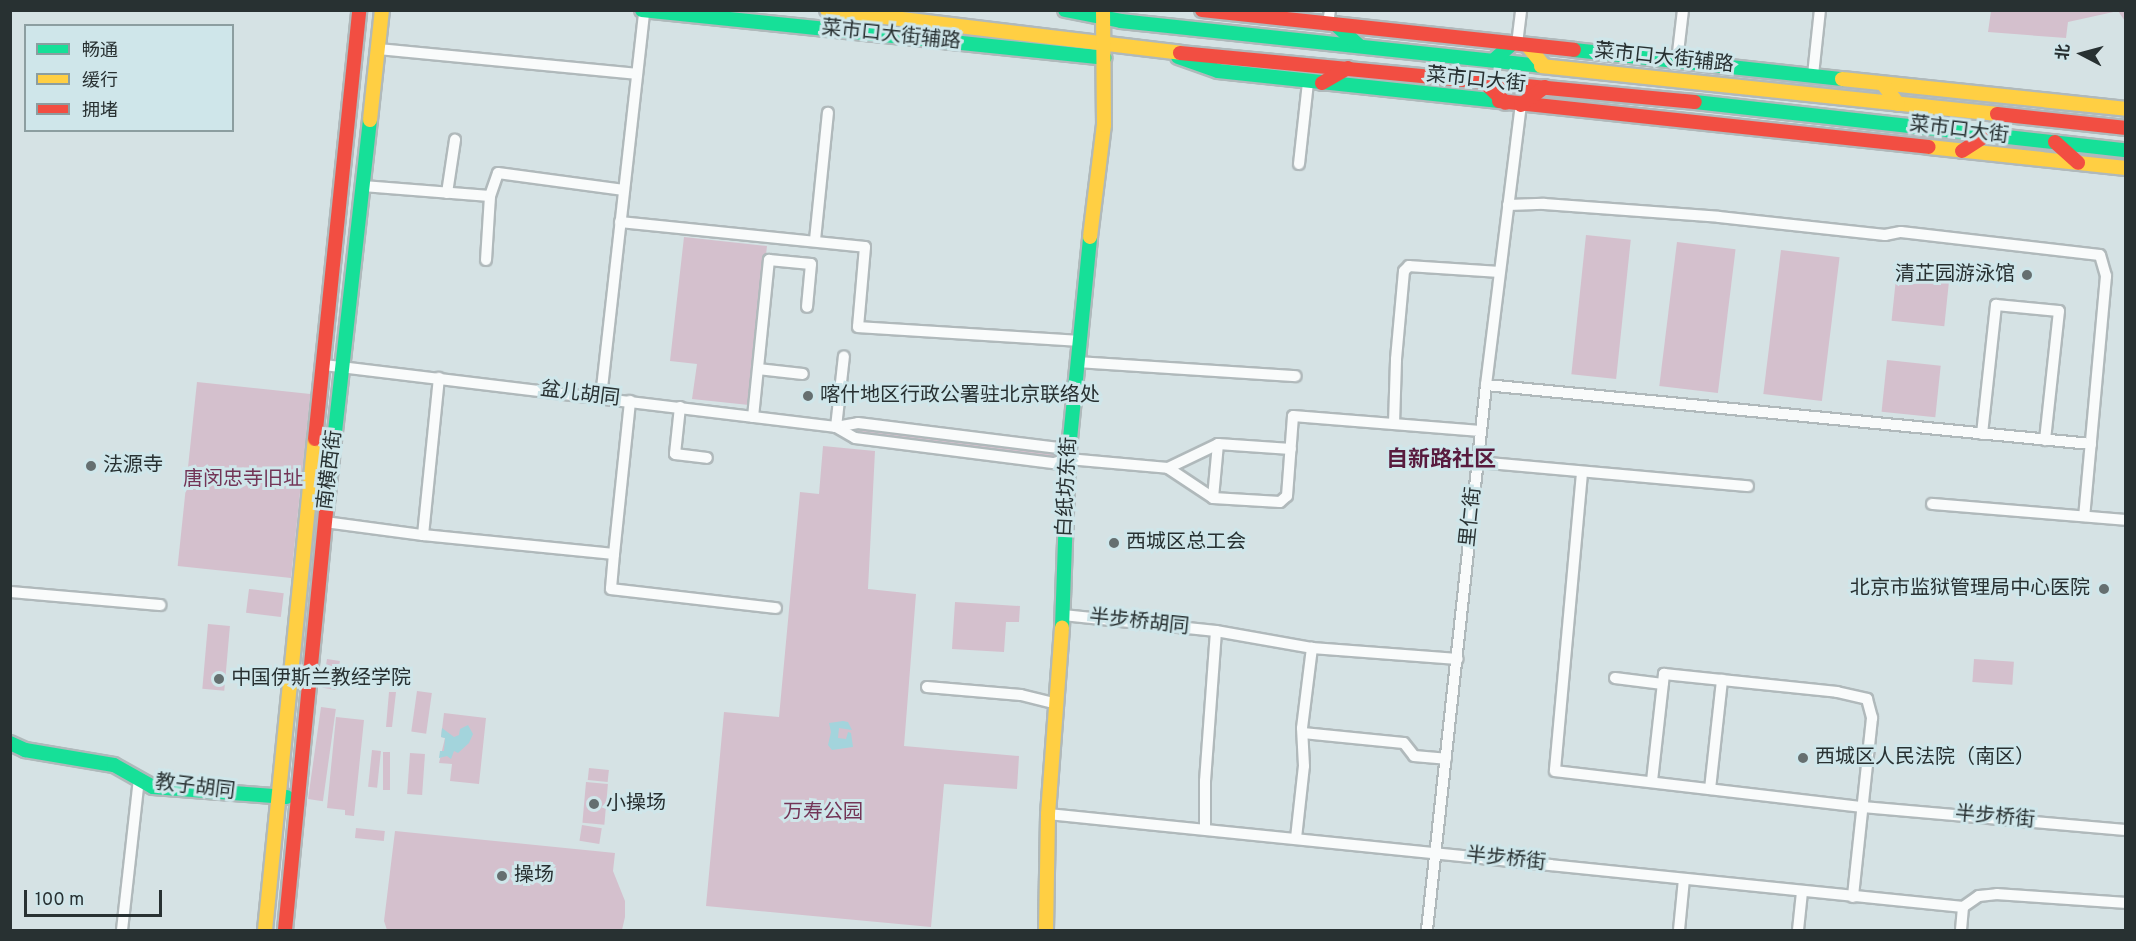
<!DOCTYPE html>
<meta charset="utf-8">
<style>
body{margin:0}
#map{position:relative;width:2136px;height:941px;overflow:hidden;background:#d5e2e4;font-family:Overpass,"Noto Sans SC",sans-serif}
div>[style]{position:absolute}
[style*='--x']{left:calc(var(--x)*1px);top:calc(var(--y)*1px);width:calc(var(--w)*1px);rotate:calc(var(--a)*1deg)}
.green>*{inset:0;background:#d4c0cd;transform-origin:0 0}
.water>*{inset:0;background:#a3d4dc}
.roads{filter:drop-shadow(2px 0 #b0b9bb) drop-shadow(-2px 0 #b0b9bb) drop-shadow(0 2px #b0b9bb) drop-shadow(0 -2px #b0b9bb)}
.street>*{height:10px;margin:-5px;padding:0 5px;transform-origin:5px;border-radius:5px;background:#f9fbfb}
.fast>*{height:14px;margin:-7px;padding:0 7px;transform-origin:7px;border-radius:7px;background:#16e098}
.slow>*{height:14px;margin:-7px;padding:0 7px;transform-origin:7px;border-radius:7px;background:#ffcf43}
.jam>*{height:14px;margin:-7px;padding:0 7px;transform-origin:7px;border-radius:7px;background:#f24e42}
.dots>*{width:16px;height:16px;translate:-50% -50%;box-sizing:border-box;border:3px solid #cfe6ea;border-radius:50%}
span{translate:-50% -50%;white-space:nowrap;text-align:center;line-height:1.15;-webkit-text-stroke:6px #cfe6ea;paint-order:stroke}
.street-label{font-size:20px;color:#283132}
.poi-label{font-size:20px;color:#283132}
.right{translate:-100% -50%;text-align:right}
.left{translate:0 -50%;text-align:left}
.park-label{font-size:20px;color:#733557}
.quarter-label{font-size:22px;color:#581b3e;font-weight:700}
.frame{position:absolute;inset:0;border:12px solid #283132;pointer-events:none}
.legend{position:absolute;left:24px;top:24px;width:210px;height:108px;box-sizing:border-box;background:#cfe6ea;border:2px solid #8c9ea0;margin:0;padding:8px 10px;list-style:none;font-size:18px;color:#283132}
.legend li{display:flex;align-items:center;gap:12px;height:30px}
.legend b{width:30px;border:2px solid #8c9ea0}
.north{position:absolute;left:2052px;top:24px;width:60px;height:60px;-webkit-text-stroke:4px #cfe6ea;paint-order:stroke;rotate:276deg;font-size:16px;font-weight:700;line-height:24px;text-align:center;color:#283132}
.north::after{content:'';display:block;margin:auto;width:21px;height:27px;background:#283132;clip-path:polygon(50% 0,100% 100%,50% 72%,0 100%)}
.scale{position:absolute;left:24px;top:890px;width:138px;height:27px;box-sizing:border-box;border:3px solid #283132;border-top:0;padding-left:8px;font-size:18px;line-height:21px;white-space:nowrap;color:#283132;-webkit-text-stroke:4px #cfe6ea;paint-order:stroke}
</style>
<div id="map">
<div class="green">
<div style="clip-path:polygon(1991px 11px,2125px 11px,2125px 21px,2118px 11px,2068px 22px,2066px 38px,1988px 32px)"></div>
<div style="left:1586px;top:235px;width:45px;height:140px;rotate:6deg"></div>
<div style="clip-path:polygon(684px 237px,767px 246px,749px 405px,692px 399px,697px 364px,670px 361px)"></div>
<div style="left:1677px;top:242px;width:59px;height:145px;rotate:7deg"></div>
<div style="left:1781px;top:250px;width:59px;height:145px;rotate:7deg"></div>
<div style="left:1897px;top:269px;width:53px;height:52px;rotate:6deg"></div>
<div style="left:1887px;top:360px;width:54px;height:52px;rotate:6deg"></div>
<div style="left:197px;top:382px;width:114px;height:185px;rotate:6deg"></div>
<div style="clip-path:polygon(858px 423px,1058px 448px,1068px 459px,855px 438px,836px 427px)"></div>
<div style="clip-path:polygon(823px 446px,875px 451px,868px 589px,916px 594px,904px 746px,1019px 756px,1017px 789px,944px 784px,931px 927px,706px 906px,724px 712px,779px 717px,800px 492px,819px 494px)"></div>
<div style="left:249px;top:589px;width:35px;height:24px;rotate:7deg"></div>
<div style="clip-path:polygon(955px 602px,1020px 606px,1019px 622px,1006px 622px,1004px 652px,952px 649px)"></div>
<div style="left:208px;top:624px;width:22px;height:65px;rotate:5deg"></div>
<div style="left:327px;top:659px;width:13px;height:29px;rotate:9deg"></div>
<div style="left:1974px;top:659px;width:40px;height:23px;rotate:4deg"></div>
<div style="left:417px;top:691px;width:15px;height:41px;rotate:8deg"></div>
<div style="clip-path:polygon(389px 692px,396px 692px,392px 727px,386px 727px)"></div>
<div style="left:321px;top:707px;width:15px;height:93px;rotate:8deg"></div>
<div style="clip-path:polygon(444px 713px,486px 718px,479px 784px,450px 781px,452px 764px,439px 763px,445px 738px,441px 737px)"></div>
<div style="clip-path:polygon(336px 717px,364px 720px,354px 816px,345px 815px,345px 810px,327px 808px)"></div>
<div style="left:372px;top:750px;width:9px;height:37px;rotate:6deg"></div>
<div style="left:383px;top:752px;width:7px;height:38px"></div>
<div style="left:410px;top:753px;width:15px;height:41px;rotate:4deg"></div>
<div style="left:589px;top:768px;width:20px;height:12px;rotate:6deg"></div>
<div style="left:586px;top:782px;width:22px;height:41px;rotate:5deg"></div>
<div style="left:582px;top:825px;width:20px;height:16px;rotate:9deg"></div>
<div style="left:356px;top:828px;width:29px;height:10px;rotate:6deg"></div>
<div style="clip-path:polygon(395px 831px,615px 853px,613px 871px,625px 901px,625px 917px,622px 930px,387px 930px,384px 921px)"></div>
</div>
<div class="water">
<div style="clip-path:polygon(843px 721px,848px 722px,852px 730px,839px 728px,838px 738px,846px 739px,848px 732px,851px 733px,853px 747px,832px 750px,828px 745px,831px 732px,829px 723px)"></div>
<div style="clip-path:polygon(468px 725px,473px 734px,469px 743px,458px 753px,454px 751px,451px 759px,447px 756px,439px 758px,440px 751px,444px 751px,445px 738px,441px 737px,442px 728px,454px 737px,459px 735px,460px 729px)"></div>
</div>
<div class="roads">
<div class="street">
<div style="--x:1328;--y:24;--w:14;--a:-82"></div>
<div style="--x:1517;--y:44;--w:34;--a:-83"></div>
<div style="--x:378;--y:49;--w:259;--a:5.5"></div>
<div style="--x:1677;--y:61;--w:51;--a:-83.3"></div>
<div style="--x:1813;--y:75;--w:65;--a:-83.9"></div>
<div style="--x:1299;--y:164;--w:82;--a:-83.7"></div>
<div style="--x:363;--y:186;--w:127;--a:4.5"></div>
<div style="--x:490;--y:196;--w:24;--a:-71"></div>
<div style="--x:498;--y:173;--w:127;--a:7.7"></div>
<div style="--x:447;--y:193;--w:54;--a:-81.4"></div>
<div style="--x:1508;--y:205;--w:36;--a:-2"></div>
<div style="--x:1544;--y:204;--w:175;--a:4.2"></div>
<div style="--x:1719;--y:217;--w:167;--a:6.2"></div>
<div style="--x:1885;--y:235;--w:16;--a:-11"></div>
<div style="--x:1901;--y:232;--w:200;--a:6.6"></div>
<div style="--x:2100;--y:255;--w:22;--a:74"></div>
<div style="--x:2106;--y:276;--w:241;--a:95.2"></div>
<div style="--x:620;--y:222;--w:246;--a:5.8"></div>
<div style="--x:865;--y:247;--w:80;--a:95"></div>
<div style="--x:858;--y:327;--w:222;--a:3.6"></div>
<div style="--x:815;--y:240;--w:128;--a:-84.2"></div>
<div style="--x:486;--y:260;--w:64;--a:-86.4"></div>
<div style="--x:1078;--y:362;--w:218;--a:3.7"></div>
<div style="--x:324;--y:365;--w:516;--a:6.9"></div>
<div style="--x:836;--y:427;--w:22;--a:-10"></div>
<div style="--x:858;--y:423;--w:202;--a:7.1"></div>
<div style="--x:1058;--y:448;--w:15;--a:48"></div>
<div style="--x:758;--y:369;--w:45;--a:6.3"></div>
<div style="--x:1486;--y:385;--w:608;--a:5.57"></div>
<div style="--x:601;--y:397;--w:388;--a:-83.6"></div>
<div style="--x:680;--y:407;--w:47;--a:96.1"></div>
<div style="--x:675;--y:454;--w:32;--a:7"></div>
<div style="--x:753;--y:417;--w:158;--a:-84.2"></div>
<div style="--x:769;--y:260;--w:42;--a:5.4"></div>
<div style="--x:811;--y:264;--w:43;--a:95.3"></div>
<div style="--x:1394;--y:424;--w:65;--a:-88.2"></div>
<div style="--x:1396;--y:359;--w:88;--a:-84.8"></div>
<div style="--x:1404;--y:271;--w:7;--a:-45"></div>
<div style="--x:1409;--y:266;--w:90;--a:3.8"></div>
<div style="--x:836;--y:427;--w:22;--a:30"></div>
<div style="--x:855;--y:438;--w:201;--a:7.2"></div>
<div style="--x:1054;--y:463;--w:15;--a:-16"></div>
<div style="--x:1068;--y:459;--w:100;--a:5.1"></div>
<div style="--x:1168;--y:468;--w:54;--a:33.7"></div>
<div style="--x:1213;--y:498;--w:67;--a:3.4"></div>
<div style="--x:1280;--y:502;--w:9;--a:-41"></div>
<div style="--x:1287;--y:496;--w:80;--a:-85.7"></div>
<div style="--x:1293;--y:416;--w:188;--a:4.6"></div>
<div style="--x:836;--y:427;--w:71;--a:-83.6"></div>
<div style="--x:1982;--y:434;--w:130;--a:-83.8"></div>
<div style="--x:1996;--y:305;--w:63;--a:5.4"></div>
<div style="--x:2059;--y:311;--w:130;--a:96.2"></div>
<div style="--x:1218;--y:444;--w:73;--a:3.9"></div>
<div style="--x:1477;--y:462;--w:272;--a:5.1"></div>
<div style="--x:1168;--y:468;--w:55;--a:-25.6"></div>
<div style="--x:1218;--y:444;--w:54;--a:95.3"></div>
<div style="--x:1582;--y:473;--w:299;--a:95.2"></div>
<div style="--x:1555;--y:771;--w:309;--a:6.7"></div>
<div style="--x:1862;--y:807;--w:265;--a:5"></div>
<div style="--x:1932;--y:504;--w:195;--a:4.7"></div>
<div style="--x:325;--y:522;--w:99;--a:7.6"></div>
<div style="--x:423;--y:535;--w:192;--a:5.7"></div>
<div style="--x:614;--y:554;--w:35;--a:95"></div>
<div style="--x:611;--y:589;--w:166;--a:6.6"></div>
<div style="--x:423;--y:535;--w:158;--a:-84.2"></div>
<div style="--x:614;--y:554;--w:154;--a:-84"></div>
<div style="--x:10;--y:592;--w:151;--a:5"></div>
<div style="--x:1063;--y:615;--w:154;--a:6"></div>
<div style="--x:1216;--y:631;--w:97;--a:10"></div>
<div style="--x:1312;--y:648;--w:146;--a:4.3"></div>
<div style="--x:1615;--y:678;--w:48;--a:7.1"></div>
<div style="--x:927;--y:687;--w:94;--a:4.9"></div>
<div style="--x:1021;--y:695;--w:37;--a:14"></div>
<div style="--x:1303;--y:733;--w:101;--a:5.7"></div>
<div style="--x:1404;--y:743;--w:16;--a:52"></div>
<div style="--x:1414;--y:756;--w:32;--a:5"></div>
<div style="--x:1652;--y:781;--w:108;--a:-83.6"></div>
<div style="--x:1664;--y:674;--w:174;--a:5.9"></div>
<div style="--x:1837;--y:692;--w:31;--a:13"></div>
<div style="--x:1867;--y:699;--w:20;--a:75"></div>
<div style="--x:1872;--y:718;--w:180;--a:96.1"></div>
<div style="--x:1710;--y:789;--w:110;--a:-83.7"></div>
<div style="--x:1048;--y:814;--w:920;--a:5.8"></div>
<div style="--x:1963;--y:907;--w:19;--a:-35"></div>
<div style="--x:1979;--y:896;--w:18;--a:-6"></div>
<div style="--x:1997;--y:894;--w:129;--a:4"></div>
<div style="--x:1205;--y:828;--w:47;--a:-90"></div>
<div style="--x:1205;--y:781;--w:150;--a:-85.8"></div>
<div style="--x:1296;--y:838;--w:72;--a:-83.7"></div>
<div style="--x:1304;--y:766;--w:38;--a:-93"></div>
<div style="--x:1302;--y:728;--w:81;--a:-82.9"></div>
<div style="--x:122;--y:930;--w:153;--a:-83.6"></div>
<div style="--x:1427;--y:930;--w:548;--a:-83.82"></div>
<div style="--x:1486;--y:385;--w:282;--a:-82.9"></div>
<div style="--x:1679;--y:930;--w:51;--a:-84.4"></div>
<div style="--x:1798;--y:930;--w:39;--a:-84"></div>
<div style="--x:1961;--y:930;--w:23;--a:-85"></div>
</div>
<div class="fast">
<div style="--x:642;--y:10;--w:465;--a:5.9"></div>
<div style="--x:1065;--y:10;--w:57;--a:11.1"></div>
<div style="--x:1121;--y:21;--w:422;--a:6.1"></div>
<div style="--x:1335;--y:24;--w:31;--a:42"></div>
<div style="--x:1574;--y:50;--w:270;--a:6.2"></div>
<div style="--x:1178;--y:57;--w:42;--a:19.3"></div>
<div style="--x:1218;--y:71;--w:283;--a:6.1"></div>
<div style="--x:1494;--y:60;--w:24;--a:-42"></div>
<div style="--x:1695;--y:102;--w:434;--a:6.4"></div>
<div style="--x:327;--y:503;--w:385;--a:-83.6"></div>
<div style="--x:1062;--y:628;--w:169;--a:-88"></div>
<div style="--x:1068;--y:459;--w:223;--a:-84.3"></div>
<div style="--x:10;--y:743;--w:17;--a:25"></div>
<div style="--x:25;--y:750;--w:90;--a:9.6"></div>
<div style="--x:114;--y:765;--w:45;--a:29.4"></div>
<div style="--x:153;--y:787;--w:134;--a:4.3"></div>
</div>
<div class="slow">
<div style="--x:827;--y:10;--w:356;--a:6.9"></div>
<div style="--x:1527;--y:45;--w:26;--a:51"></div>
<div style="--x:1541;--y:66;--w:459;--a:6"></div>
<div style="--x:1842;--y:79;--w:286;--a:6"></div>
<div style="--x:1883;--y:84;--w:25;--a:53"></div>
<div style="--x:370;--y:120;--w:111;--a:-83.8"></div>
<div style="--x:1929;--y:147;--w:198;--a:6.1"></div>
<div style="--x:1090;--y:237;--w:113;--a:-82.9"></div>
<div style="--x:1104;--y:125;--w:115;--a:-90.5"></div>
<div style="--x:265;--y:930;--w:494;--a:-84.2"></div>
<div style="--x:1046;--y:930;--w:116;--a:-89"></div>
<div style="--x:1048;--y:814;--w:187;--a:-85.7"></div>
</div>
<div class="jam">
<div style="--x:1202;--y:10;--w:374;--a:6.1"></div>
<div style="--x:1180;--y:53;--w:517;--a:5.44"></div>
<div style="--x:1484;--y:82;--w:30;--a:44"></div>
<div style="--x:1322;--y:83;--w:30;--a:-30"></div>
<div style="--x:1499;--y:101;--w:432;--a:6.1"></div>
<div style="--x:1521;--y:105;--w:30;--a:-37"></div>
<div style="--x:1997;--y:114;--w:130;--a:6.2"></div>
<div style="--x:2055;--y:142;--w:31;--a:42"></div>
<div style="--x:1962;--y:151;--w:31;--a:-33"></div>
<div style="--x:315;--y:439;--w:431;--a:-84.1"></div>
<div style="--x:285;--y:930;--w:429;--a:-84.4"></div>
</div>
</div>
<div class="dots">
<div style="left:2027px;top:275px;background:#656f70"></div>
<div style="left:808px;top:396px;background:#656f70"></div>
<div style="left:91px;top:466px;background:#656f70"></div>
<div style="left:1114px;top:543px;background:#656f70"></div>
<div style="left:2104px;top:589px;background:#656f70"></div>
<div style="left:219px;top:679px;background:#656f70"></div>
<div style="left:1803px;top:758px;background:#656f70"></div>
<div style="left:594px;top:804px;background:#656f70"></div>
<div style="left:502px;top:876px;background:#656f70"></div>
</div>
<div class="street-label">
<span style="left:891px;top:36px;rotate:6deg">菜市口大街辅路</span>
<span style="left:1664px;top:59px;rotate:6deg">菜市口大街辅路</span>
<span style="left:1476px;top:81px;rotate:6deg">菜市口大街</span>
<span style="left:1959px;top:131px;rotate:7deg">菜市口大街</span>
<span style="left:580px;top:395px;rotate:7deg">盆儿胡同</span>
<span style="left:331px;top:470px;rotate:-83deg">南横西街</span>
<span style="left:1068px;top:487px;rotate:-87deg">白纸坊东街</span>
<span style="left:1472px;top:517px;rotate:-84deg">里仁街</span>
<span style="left:1139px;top:623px;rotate:6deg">半步桥胡同</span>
<span style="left:195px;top:788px;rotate:7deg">教子胡同</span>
<span style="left:1995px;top:818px;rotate:5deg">半步桥街</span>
<span style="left:1506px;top:860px;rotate:6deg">半步桥街</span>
</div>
<div class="poi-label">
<span class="right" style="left:2015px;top:275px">清芷园游泳馆</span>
<span class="left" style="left:820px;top:396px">喀什地区行政公署驻北京联络处</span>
<span class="left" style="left:103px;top:466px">法源寺</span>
<span class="left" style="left:1126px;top:543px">西城区总工会</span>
<span class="right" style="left:2090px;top:589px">北京市监狱管理局中心医院</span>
<span class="left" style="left:231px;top:679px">中国伊斯兰教经学院</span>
<span class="left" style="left:1815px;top:758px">西城区人民法院（南区）</span>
<span class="left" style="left:606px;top:804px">小操场</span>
<span class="left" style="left:514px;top:876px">操场</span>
</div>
<div class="park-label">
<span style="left:243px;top:480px">唐闵忠寺旧址</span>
<span style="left:823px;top:813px">万寿公园</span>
</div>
<div class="quarter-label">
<span style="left:1441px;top:461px">自新路社区</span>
</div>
<div class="frame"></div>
<ul class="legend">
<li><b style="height:8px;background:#16e098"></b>畅通</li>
<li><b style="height:8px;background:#ffcf43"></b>缓行</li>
<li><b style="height:8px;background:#f24e42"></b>拥堵</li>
</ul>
<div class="north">北</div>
<div class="scale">100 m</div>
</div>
